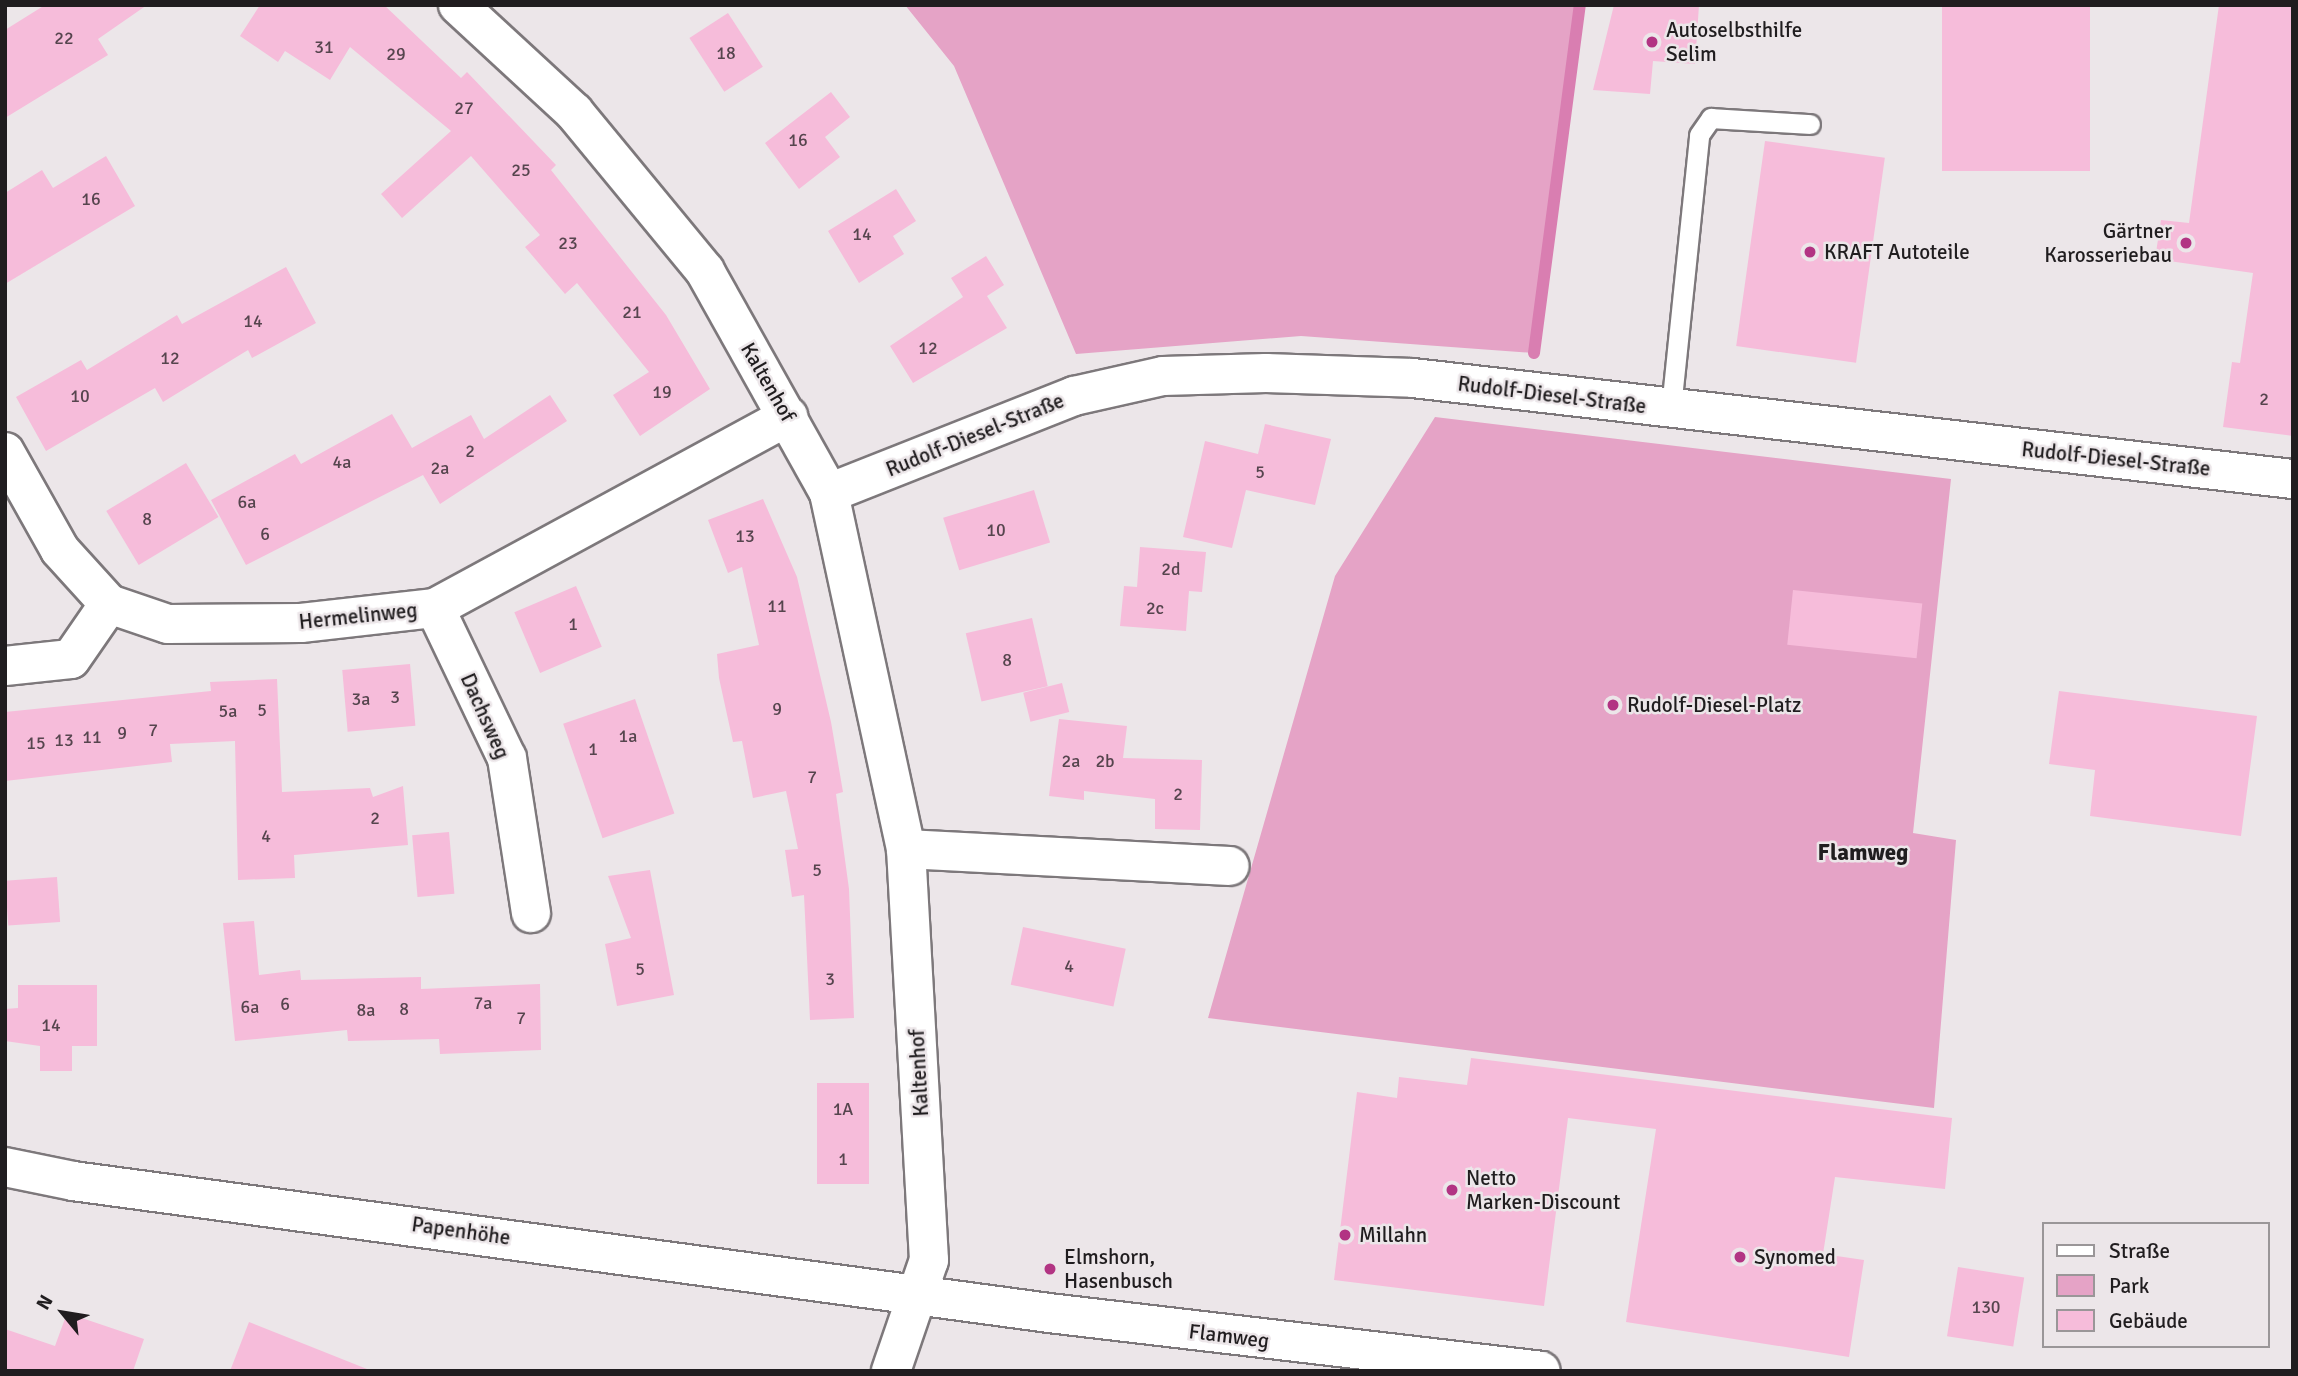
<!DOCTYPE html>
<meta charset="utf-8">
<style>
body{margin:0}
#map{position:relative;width:2298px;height:1376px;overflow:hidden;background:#ece6e9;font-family:Signika,sans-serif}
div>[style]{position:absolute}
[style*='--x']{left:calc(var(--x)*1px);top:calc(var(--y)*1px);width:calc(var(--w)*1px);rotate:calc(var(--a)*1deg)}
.green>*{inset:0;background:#e5a3c6}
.stream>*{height:12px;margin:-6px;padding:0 6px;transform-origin:6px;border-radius:6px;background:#d97eb1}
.building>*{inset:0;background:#f6bcda;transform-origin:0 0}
.roads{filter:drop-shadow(2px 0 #7d787b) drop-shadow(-2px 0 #7d787b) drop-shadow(0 2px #7d787b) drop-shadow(0 -2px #7d787b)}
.lane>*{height:19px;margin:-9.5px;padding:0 9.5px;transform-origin:9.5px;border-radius:9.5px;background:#fff}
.street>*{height:38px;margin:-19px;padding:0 19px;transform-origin:19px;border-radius:19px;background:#fff}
.secondary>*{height:38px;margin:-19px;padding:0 19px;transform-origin:19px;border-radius:19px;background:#fff}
.dots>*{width:19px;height:19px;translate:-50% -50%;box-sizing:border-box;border:4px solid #ece6e9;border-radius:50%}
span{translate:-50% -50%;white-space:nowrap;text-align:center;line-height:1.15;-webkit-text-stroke:5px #ece6e9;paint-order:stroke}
.number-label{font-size:18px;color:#56454e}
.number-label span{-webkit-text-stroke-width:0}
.poi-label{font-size:21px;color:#201d1f}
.left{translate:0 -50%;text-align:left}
.right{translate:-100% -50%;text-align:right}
.street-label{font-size:21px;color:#201d1f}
.neighbourhood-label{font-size:23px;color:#201d1f;font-weight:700}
.frame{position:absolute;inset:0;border:7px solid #201d1f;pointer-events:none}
.legend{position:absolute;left:2042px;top:1222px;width:228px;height:126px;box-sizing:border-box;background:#ece6e9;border:2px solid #9a9698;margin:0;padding:9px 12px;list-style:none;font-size:21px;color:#201d1f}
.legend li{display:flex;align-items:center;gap:14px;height:35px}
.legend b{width:35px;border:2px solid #9a9698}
.north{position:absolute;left:28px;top:1278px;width:70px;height:70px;-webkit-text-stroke:5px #ece6e9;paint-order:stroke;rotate:300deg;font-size:19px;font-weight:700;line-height:28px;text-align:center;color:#201d1f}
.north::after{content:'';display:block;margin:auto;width:24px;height:32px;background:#201d1f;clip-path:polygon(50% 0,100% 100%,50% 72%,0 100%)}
</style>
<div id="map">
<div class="green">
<div style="clip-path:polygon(905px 5px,1580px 5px,1534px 353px,1301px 336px,1076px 354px,954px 66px)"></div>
<div style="clip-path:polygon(1435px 417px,1951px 479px,1913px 833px,1956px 840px,1934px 1108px,1208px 1018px,1335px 576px)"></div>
</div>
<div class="stream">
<div style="--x:1534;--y:353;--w:351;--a:-82.5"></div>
</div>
<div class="building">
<div style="clip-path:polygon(45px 5px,147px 5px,98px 39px,108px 55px,5px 118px,5px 30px)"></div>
<div style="clip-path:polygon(260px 5px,384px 5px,461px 78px,467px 72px,556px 165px,551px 170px,666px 315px,710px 389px,640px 436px,613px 395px,649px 372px,577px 283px,565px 294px,525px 247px,540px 235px,471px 156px,402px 218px,381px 194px,451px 131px,350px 47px,330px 80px,285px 51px,278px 62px,240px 36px)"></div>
<div style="clip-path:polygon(1614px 5px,1699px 5px,1695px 64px,1653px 61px,1650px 94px,1593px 90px)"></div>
<div style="left:1942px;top:5px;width:148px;height:166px"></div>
<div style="clip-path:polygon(2219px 5px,2293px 5px,2293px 436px,2223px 427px,2232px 362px,2240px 363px,2253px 273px,2155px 259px,2161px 220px,2189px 223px)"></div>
<div style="left:728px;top:13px;width:64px;height:46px;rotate:57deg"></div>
<div style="clip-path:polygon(831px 92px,850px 117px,825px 137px,840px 157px,799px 189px,765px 143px)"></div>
<div style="left:1765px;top:141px;width:121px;height:207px;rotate:8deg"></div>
<div style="clip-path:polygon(106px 156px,135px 206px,5px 284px,5px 193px,42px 170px,53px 188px)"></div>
<div style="clip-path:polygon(896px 189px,916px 221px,893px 236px,904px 254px,859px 283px,828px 231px)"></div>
<div style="clip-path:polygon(986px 256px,1004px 285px,987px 296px,1007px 328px,913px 383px,890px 346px,963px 297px,951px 278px)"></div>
<div style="clip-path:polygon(286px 267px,316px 323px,252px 358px,248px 350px,163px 402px,155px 388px,46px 451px,16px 397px,81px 360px,87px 370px,177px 315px,182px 324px)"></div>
<div style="clip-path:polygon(550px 395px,567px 421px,440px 504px,423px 475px,246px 565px,211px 500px,295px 454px,301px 464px,392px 414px,412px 448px,471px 415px,484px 439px)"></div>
<div style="clip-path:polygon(1265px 424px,1331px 439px,1315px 505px,1246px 490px,1232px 548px,1183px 537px,1205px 441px,1258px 454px)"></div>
<div style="left:186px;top:463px;width:63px;height:93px;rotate:59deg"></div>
<div style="left:1034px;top:490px;width:55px;height:95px;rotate:73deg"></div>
<div style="clip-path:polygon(763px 499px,797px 577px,831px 722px,843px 792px,836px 794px,849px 889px,854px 1018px,810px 1020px,804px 895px,792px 897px,785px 850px,798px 849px,786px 791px,753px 798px,742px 741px,733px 742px,719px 678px,717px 654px,759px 645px,742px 567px,728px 573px,708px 520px)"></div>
<div style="clip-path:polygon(1140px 547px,1206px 552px,1202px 592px,1189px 591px,1186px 631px,1120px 626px,1124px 586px,1137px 587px)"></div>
<div style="left:576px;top:586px;width:66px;height:67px;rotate:67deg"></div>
<div style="left:1793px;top:590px;width:130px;height:55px;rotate:6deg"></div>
<div style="left:1032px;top:618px;width:70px;height:68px;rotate:77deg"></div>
<div style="left:410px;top:664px;width:62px;height:68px;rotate:85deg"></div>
<div style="clip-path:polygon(277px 679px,282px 792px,370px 788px,373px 797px,403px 786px,408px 845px,294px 855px,295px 878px,238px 880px,235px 741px,170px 744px,172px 762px,5px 781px,5px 712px,211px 691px,210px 682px)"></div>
<div style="left:1062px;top:683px;width:30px;height:40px;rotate:76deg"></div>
<div style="clip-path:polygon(2059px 691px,2257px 716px,2241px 836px,2090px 816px,2095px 770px,2049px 764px)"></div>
<div style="left:635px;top:699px;width:121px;height:76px;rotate:71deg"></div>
<div style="clip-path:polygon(1059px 719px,1127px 726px,1123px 758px,1202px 760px,1200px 830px,1155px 829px,1155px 799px,1084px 791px,1084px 800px,1049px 796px)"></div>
<div style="left:449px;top:832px;width:62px;height:37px;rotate:85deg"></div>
<div style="clip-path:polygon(650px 870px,674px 995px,617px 1006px,605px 944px,631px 938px,608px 876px)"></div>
<div style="left:57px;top:877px;width:45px;height:52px;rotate:86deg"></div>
<div style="clip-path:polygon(254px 921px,259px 975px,300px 970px,301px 980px,421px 977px,421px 989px,540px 984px,541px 1050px,440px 1054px,439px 1039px,348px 1041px,347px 1030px,235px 1041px,223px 923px)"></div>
<div style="left:1023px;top:927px;width:105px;height:59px;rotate:12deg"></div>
<div style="clip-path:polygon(18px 985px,97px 985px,97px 1046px,72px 1046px,72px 1071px,40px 1071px,40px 1046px,5px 1041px,5px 1009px,18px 1008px)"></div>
<div style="clip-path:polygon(1471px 1058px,1952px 1118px,1945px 1189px,1835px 1177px,1823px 1254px,1864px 1260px,1849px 1357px,1626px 1322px,1656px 1129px,1568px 1118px,1544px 1306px,1334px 1280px,1357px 1092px,1397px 1098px,1399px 1077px,1467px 1085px)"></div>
<div style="left:869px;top:1083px;width:101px;height:52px;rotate:90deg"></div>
<div style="left:1958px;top:1267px;width:67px;height:70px;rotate:9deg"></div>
<div style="clip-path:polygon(67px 1313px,144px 1339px,133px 1371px,5px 1371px,5px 1329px,55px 1346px)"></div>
<div style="clip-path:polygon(249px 1322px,367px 1369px,367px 1371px,230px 1371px)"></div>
</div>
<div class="roads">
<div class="lane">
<div style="--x:1671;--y:408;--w:274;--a:-84.1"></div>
<div style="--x:1699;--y:135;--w:21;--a:-55"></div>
<div style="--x:1711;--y:118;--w:99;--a:3.5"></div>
</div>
<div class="street">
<div style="--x:458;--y:5;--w:158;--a:42.7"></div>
<div style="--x:574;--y:112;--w:206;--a:50.5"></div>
<div style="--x:705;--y:271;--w:254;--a:60.8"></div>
<div style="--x:829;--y:493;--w:364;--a:77.8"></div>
<div style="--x:906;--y:849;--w:412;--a:86.8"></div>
<div style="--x:929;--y:1260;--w:37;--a:109"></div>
<div style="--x:5;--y:452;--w:112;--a:60.7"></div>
<div style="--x:60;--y:550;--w:73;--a:47.8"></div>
<div style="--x:109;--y:604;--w:62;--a:18.7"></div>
<div style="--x:168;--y:624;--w:133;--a:-0.4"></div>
<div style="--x:301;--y:623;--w:135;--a:-6.4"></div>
<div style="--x:435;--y:608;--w:402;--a:-28.5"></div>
<div style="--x:829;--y:493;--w:264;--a:-21.6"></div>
<div style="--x:1074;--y:396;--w:91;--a:-12.7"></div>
<div style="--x:1163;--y:376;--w:103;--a:-1.7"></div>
<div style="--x:1266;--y:373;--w:147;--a:1.9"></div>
<div style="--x:1413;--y:378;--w:886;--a:6.55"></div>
<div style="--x:435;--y:608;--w:166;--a:64.4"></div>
<div style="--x:507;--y:758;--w:157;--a:81.2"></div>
<div style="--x:5;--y:666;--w:66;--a:-6.1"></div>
<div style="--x:71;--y:659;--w:67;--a:-55.4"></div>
<div style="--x:906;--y:849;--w:324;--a:3"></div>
</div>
<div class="secondary">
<div style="--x:5;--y:1167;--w:69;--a:11.6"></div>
<div style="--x:73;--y:1181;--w:985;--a:7.7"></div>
<div style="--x:1049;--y:1313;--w:495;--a:6.7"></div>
<div style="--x:891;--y:1371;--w:80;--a:-71.1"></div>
</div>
</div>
<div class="dots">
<div style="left:1652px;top:42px;background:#b23483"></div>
<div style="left:2186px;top:243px;background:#b23483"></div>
<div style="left:1810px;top:252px;background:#b23483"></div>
<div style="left:1613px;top:705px;background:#b23483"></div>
<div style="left:1452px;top:1190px;background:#b23483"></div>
<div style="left:1345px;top:1235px;background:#b23483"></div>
<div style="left:1740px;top:1257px;background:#b23483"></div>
<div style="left:1050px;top:1269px;background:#b23483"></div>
</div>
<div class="number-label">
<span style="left:64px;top:38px">22</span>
<span style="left:324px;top:47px">31</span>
<span style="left:726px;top:53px">18</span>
<span style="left:396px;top:54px">29</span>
<span style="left:464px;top:108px">27</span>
<span style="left:798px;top:140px">16</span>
<span style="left:521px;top:170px">25</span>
<span style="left:91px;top:199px">16</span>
<span style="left:862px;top:234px">14</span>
<span style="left:568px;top:243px">23</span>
<span style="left:632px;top:312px">21</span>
<span style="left:253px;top:321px">14</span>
<span style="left:928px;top:348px">12</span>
<span style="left:170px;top:358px">12</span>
<span style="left:662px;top:392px">19</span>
<span style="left:80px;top:396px">10</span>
<span style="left:2264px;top:399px">2</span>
<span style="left:470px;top:451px">2</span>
<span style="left:342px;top:462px">4a</span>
<span style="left:440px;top:468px">2a</span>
<span style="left:1260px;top:472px">5</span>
<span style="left:247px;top:502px">6a</span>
<span style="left:147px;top:519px">8</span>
<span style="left:996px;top:530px">10</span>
<span style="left:265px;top:534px">6</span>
<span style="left:745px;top:536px">13</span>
<span style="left:1171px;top:569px">2d</span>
<span style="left:777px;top:606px">11</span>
<span style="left:1155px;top:608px">2c</span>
<span style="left:573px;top:624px">1</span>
<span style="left:1007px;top:660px">8</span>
<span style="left:395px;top:697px">3</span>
<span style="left:361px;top:699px">3a</span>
<span style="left:777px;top:709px">9</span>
<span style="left:262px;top:710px">5</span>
<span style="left:228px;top:711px">5a</span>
<span style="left:153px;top:730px">7</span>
<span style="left:122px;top:733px">9</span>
<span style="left:628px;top:736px">1a</span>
<span style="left:92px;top:737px">11</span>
<span style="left:64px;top:740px">13</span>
<span style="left:36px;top:743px">15</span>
<span style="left:593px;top:749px">1</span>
<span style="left:1071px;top:761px">2a</span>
<span style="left:1105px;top:761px">2b</span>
<span style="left:812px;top:777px">7</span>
<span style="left:1178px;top:794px">2</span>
<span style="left:375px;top:818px">2</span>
<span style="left:266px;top:836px">4</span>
<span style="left:817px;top:870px">5</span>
<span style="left:1069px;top:966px">4</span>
<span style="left:640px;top:969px">5</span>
<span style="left:830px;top:979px">3</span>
<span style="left:483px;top:1003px">7a</span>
<span style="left:285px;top:1004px">6</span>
<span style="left:250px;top:1007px">6a</span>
<span style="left:404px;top:1009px">8</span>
<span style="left:366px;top:1010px">8a</span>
<span style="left:521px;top:1018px">7</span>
<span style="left:51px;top:1025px">14</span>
<span style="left:843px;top:1109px">1A</span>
<span style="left:843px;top:1159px">1</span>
<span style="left:1986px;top:1307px">130</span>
</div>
<div class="poi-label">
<span class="left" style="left:1666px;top:42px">Autoselbsthilfe<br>Selim</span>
<span class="right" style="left:2172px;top:243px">Gärtner<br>Karosseriebau</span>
<span class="left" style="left:1824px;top:252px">KRAFT Autoteile</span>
<span class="left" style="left:1627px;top:705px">Rudolf-Diesel-Platz</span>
<span class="left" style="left:1466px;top:1190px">Netto<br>Marken-Discount</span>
<span class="left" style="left:1359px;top:1235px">Millahn</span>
<span class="left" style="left:1064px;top:1269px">Elmshorn,<br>Hasenbusch</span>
<span class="left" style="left:1754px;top:1257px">Synomed</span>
</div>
<div class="street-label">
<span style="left:768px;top:382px;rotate:60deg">Kaltenhof</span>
<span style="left:1552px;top:395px;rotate:7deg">Rudolf-Diesel-Straße</span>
<span style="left:975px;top:435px;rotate:-22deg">Rudolf-Diesel-Straße</span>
<span style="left:2116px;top:459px;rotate:6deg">Rudolf-Diesel-Straße</span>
<span style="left:358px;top:616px;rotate:-6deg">Hermelinweg</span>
<span style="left:485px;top:716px;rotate:66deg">Dachsweg</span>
<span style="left:919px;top:1073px;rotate:-93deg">Kaltenhof</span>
<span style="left:461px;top:1231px;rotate:8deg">Papenhöhe</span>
<span style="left:1229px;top:1336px;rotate:7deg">Flamweg</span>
</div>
<div class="neighbourhood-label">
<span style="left:1863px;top:853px">Flamweg</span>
</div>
<div class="frame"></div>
<ul class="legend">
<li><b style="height:9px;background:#fff"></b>Straße</li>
<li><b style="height:19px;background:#e5a3c6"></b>Park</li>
<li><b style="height:19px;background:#f6bcda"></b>Gebäude</li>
</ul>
<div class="north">N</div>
</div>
